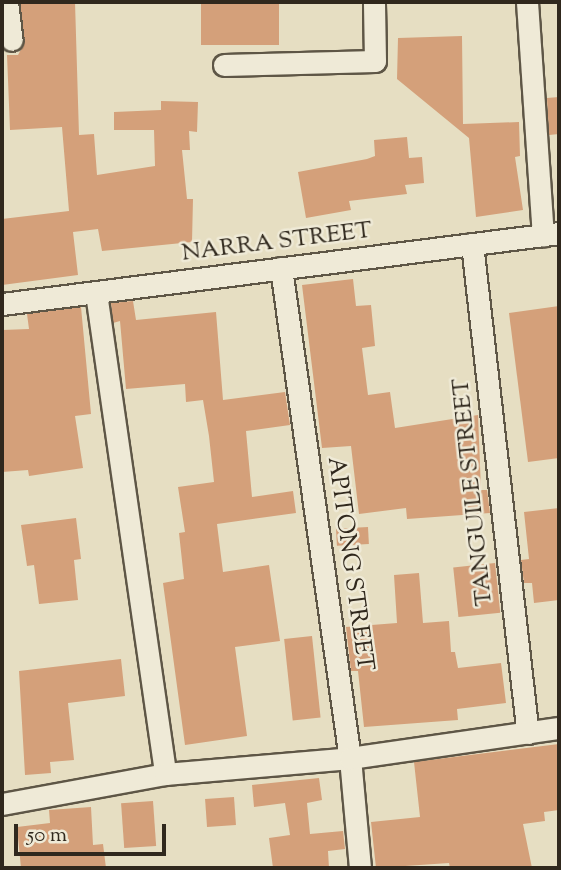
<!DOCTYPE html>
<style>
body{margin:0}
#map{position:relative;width:561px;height:870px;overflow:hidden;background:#e6dec2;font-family:"Sorts Mill Goudy",serif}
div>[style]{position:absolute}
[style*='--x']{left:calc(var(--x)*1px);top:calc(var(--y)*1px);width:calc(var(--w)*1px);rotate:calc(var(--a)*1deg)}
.building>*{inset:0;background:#d4a07a;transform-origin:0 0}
.roads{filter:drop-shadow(2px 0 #5e5646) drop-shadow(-2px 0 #5e5646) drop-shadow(0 2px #5e5646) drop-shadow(0 -2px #5e5646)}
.street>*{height:21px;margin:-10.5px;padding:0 10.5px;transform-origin:10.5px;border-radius:10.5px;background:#efead7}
span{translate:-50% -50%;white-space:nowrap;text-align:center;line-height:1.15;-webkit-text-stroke:5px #efead7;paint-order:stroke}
.street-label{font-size:24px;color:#30281d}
.frame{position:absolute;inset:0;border:4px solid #30281d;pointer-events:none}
.scale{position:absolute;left:14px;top:824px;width:152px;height:32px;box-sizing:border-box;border:4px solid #30281d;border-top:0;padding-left:9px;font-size:21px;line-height:24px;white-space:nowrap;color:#30281d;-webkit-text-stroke:5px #efead7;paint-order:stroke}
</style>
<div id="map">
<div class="building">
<div style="clip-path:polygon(20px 2px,75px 2px,79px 135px,94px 134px,97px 175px,155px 166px,154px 130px,114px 130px,114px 112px,161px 110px,161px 101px,198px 102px,197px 132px,189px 131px,190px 150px,182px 150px,187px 199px,193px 199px,192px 242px,102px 251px,98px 229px,73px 232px,78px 275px,2px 285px,2px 219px,69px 211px,62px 127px,10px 130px,7px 55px,18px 55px,24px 44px)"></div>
<div style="left:201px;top:2px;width:78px;height:43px"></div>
<div style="clip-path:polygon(462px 36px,463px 124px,519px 122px,520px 156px,515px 157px,523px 210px,476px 217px,469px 138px,397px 79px,398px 38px)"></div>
<div style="clip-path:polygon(559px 97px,559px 134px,549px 135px,547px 98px)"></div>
<div style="clip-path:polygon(407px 137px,409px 158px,422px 157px,424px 183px,405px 185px,407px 194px,349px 201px,351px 210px,306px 218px,298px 172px,367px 159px,375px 156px,374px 140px)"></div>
<div style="clip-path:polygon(353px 279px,356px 306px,371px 305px,375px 346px,362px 348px,368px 395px,390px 392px,395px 428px,478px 415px,481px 490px,487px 490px,490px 513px,407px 519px,406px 508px,359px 514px,351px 446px,322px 448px,302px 285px)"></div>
<div style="clip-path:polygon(133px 301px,136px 320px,216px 312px,223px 400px,285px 392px,290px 425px,246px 431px,252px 497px,293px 491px,296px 513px,217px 524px,223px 572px,269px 565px,280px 641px,235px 647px,247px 736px,185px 745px,163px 583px,184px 579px,179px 533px,185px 532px,178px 487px,214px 482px,209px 436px,203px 400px,186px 402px,185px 384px,126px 389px,120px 321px,113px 323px,111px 303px)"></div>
<div style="clip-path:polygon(559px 306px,559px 458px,528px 462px,509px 313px)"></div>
<div style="clip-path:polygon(81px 307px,91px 414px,75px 416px,83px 468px,29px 476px,28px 470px,2px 472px,2px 330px,29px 329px,27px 314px)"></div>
<div style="clip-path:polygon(559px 508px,559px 600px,534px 603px,532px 583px,524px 583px,521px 560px,529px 559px,524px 512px)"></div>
<div style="clip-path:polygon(76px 518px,81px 559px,74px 560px,78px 600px,39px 604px,34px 565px,27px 566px,21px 525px)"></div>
<div style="left:368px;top:527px;width:17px;height:32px;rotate:87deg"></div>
<div style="left:495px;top:563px;width:50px;height:42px;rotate:84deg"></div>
<div style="clip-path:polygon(419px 573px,423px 623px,449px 621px,451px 652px,455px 652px,458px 668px,501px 663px,506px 703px,457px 709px,458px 720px,364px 727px,358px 671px,351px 671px,346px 627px,397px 623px,394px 575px)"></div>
<div style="left:312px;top:636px;width:82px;height:28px;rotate:84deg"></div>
<div style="clip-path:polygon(121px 659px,125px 696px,68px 703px,74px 760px,50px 762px,51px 773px,25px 775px,19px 671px)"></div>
<div style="clip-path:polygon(559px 744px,559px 810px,544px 812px,545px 821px,523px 824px,532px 868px,450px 868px,449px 863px,376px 868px,371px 822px,420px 817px,414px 762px)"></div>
<div style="clip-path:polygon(319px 778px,322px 800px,307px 803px,310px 834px,343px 831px,345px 849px,328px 851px,329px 868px,273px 868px,269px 838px,290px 835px,285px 803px,254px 807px,252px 785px)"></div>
<div style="left:234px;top:797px;width:28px;height:29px;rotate:86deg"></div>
<div style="left:153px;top:801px;width:45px;height:32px;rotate:86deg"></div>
<div style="clip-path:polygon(91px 807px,93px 845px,103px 844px,106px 868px,21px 868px,17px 827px,50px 823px,49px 810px)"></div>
</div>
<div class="roads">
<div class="street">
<div style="--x:7;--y:2;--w:38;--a:83"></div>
<div style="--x:527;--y:2;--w:234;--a:86.1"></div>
<div style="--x:224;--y:65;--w:151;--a:-1.5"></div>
<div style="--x:375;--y:61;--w:59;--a:-91"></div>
<div style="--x:472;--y:244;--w:492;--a:83.5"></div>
<div style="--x:281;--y:268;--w:495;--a:82"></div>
<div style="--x:350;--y:758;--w:110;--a:84.8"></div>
<div style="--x:96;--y:293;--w:486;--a:81.8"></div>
<div style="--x:2;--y:304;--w:562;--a:-7.26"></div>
<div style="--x:2;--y:804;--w:166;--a:-10.4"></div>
<div style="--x:165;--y:774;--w:186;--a:-4.9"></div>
<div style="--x:350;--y:758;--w:211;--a:-8.2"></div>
</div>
</div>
<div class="street-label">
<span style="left:277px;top:243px;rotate:-7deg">NARRA STREET</span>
<span style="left:474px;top:492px;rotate:-96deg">TANGUILE STREET</span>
<span style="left:349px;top:564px;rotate:82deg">APITONG STREET</span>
</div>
<div class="frame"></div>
<div class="scale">50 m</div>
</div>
